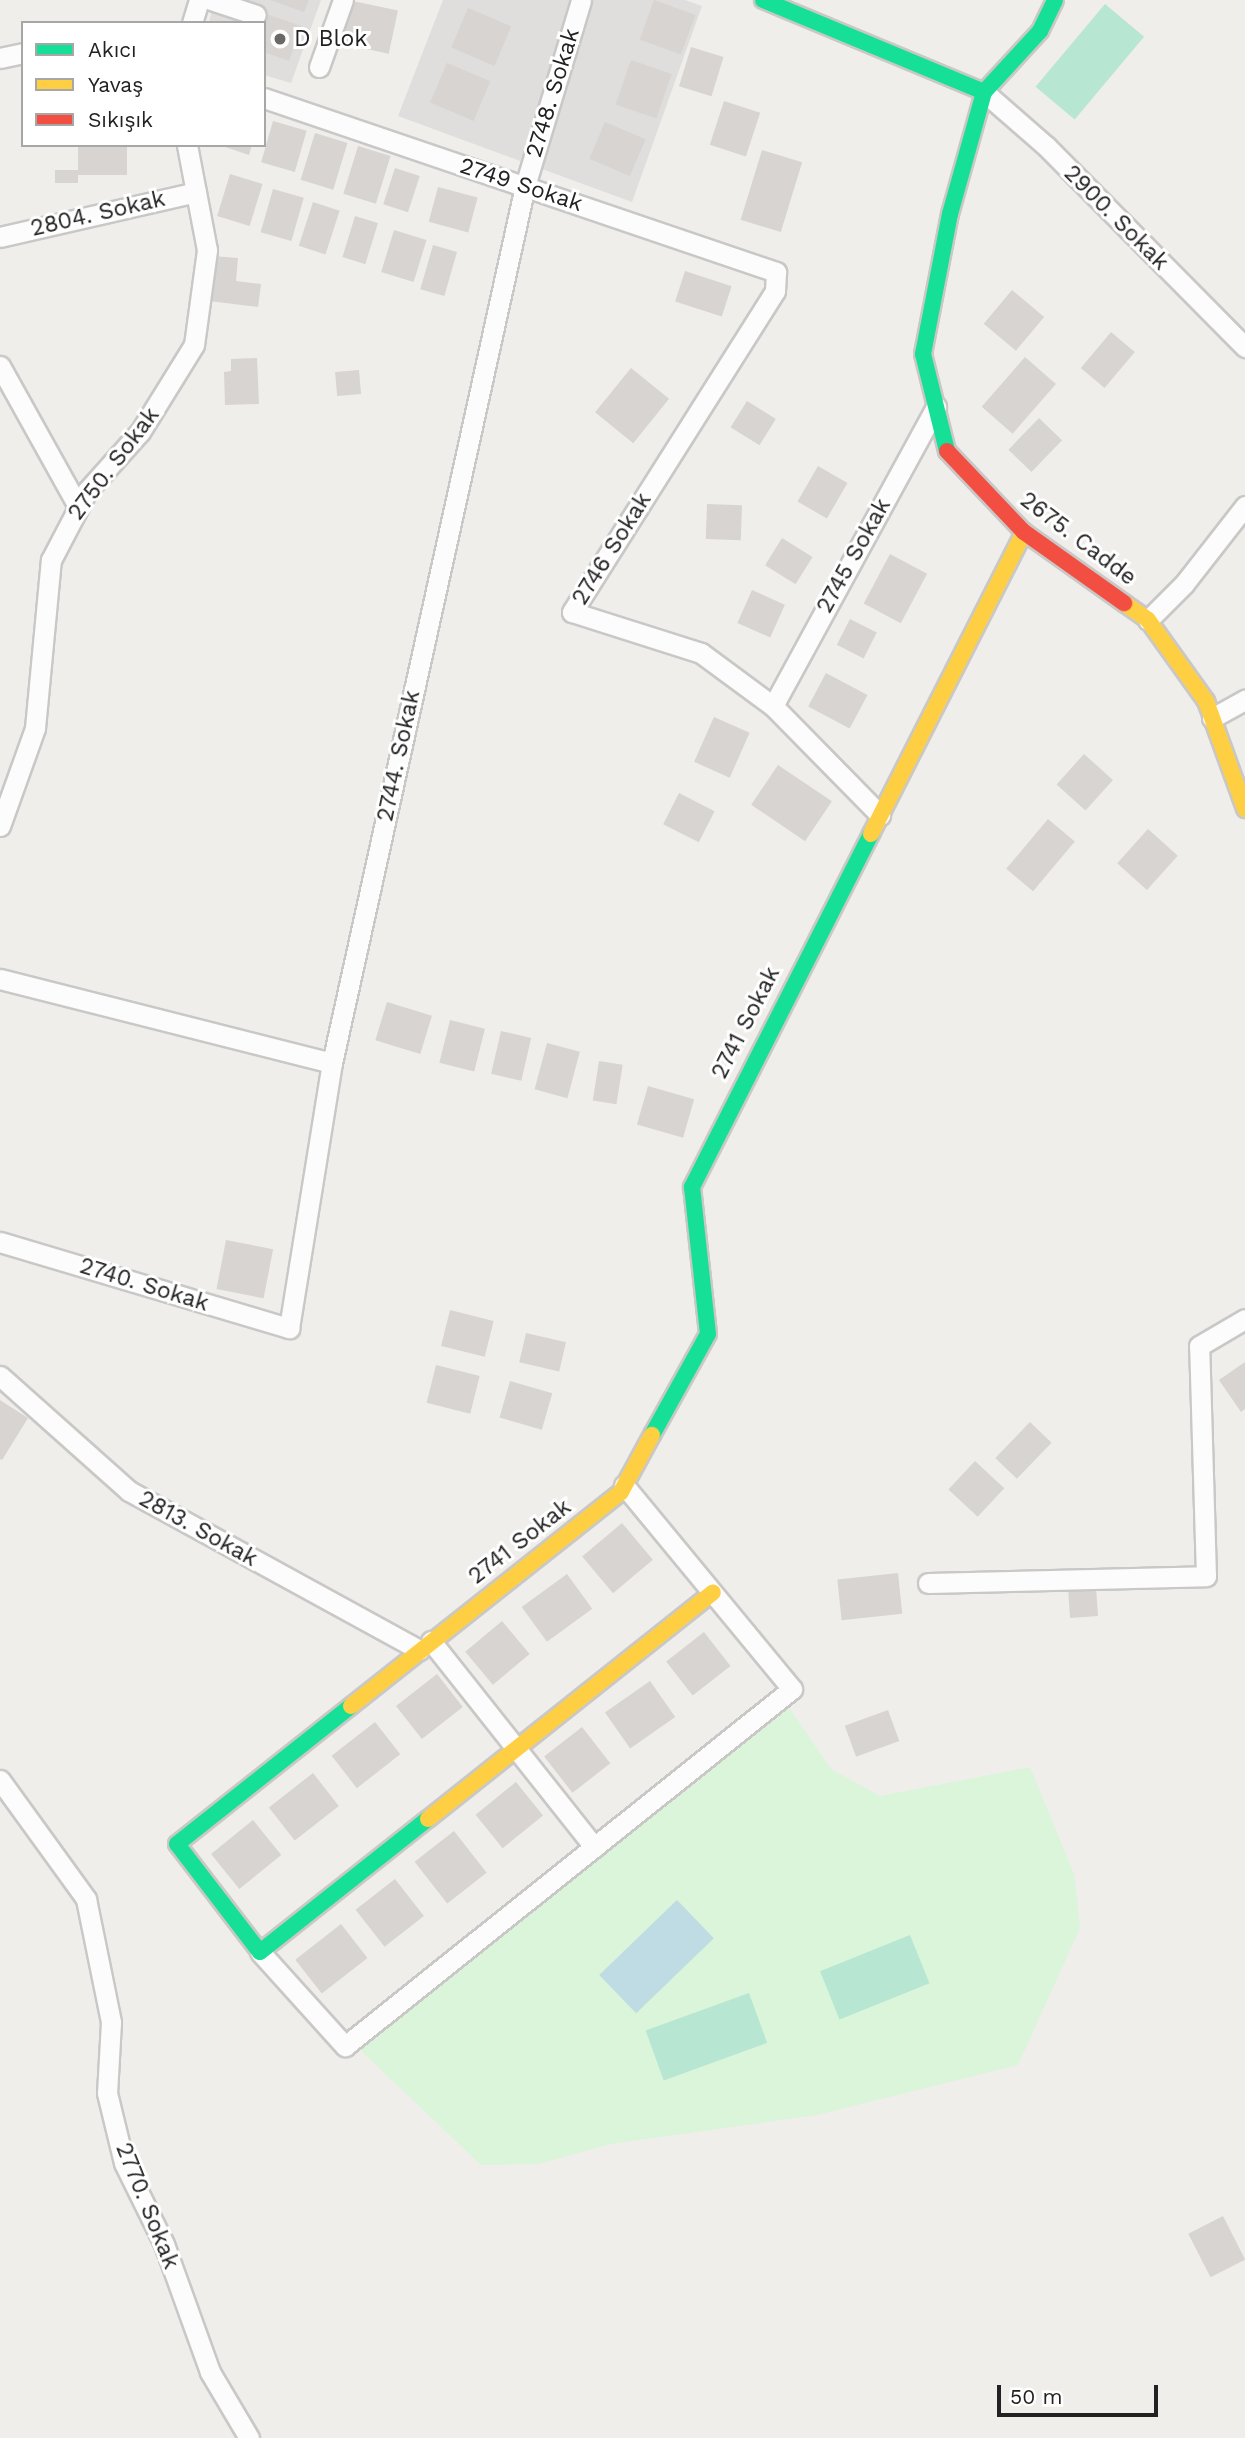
<!DOCTYPE html>
<meta charset="utf-8">
<style>
body{margin:0}
#map{position:relative;width:1245px;height:2438px;overflow:hidden;background:#f0eeeb;font-family:"Work Sans",sans-serif}
div>[style]{position:absolute}
[style*='--x']{left:calc(var(--x)*1px);top:calc(var(--y)*1px);width:calc(var(--w)*1px);rotate:calc(var(--a)*1deg)}
.residential>*{inset:0;background:#dfdedc}
.park>*{inset:0;background:#daf5da}
.pitch>*{inset:0;background:#b7e6d2;transform-origin:0 0}
.water>*{inset:0;background:#bfdbe3;transform-origin:0 0}
.building>*{inset:0;background:#d7d4d2;transform-origin:0 0}
.roads{filter:drop-shadow(2px 0 #c9c8c7) drop-shadow(-2px 0 #c9c8c7) drop-shadow(0 2px #c9c8c7) drop-shadow(0 -2px #c9c8c7)}
.street>*{height:19px;margin:-9.5px;padding:0 9.5px;transform-origin:9.5px;border-radius:9.5px;background:#fdfcfc}
.fast>*{height:16px;margin:-8px;padding:0 8px;transform-origin:8px;border-radius:8px;background:#16e098}
.slow>*{height:16px;margin:-8px;padding:0 8px;transform-origin:8px;border-radius:8px;background:#ffcf43}
.jam>*{height:16px;margin:-8px;padding:0 8px;transform-origin:8px;border-radius:8px;background:#f24e42}
.dots>*{width:19px;height:19px;translate:-50% -50%;box-sizing:border-box;border:4px solid #fff;border-radius:50%}
span{translate:-50% -50%;white-space:nowrap;text-align:center;line-height:1.15;-webkit-text-stroke:6px #fff;paint-order:stroke}
.poi-label{font-size:23px;color:#222}
.left{translate:0 -50%;text-align:left}
.street-label{font-size:23px;color:#222}
.legend{position:absolute;left:21px;top:21px;width:245px;height:126px;box-sizing:border-box;background:#fff;border:2px solid #a7a7a7;margin:0;padding:9px 12px;list-style:none;font-size:21px;color:#222}
.legend li{display:flex;align-items:center;gap:14px;height:35px}
.legend b{width:35px;border:2px solid #a7a7a7}
.scale{position:absolute;left:997px;top:2385px;width:161px;height:32px;box-sizing:border-box;border:4px solid #222;border-top:0;padding-left:9px;font-size:21px;line-height:24px;white-space:nowrap;color:#222;-webkit-text-stroke:5px #fff;paint-order:stroke}
</style>
<div id="map">
<div class="residential">
<div style="clip-path:polygon(214px 0,321px 0,291px 83px,264px 75px,264px 23px,209px 23px)"></div>
<div style="clip-path:polygon(443px 0,685px 0,702px 6px,632px 202px,398px 116px)"></div>
</div>
<div class="park">
<div style="clip-path:polygon(786px 1703px,831px 1769px,880px 1796px,1030px 1767px,1074px 1874px,1080px 1928px,1018px 2065px,817px 2115px,611px 2144px,538px 2164px,481px 2165px,359px 2049px)"></div>
</div>
<div class="pitch">
<div style="left:1105px;top:4px;width:51px;height:108px;rotate:40deg"></div>
<div style="left:910px;top:1935px;width:52px;height:97px;rotate:68deg"></div>
<div style="left:749px;top:1993px;width:53px;height:110px;rotate:70deg"></div>
</div>
<div class="water">
<div style="left:677px;top:1900px;width:53px;height:108px;rotate:46deg"></div>
</div>
<div class="building">
<div style="clip-path:polygon(270px 0,309px 0,304px 12px)"></div>
<div style="left:348px;top:0;width:51px;height:44px;rotate:12deg"></div>
<div style="left:654px;top:0;width:44px;height:42px;rotate:20deg"></div>
<div style="left:468px;top:8px;width:47px;height:43px;rotate:23deg"></div>
<div style="clip-path:polygon(263px 13px,301px 26px,289px 61px,264px 52px)"></div>
<div style="left:691px;top:47px;width:34px;height:41px;rotate:17deg"></div>
<div style="left:631px;top:60px;width:43px;height:47px;rotate:19deg"></div>
<div style="left:447px;top:63px;width:47px;height:43px;rotate:23deg"></div>
<div style="left:724px;top:101px;width:38px;height:46px;rotate:18deg"></div>
<div style="left:273px;top:121px;width:35px;height:43px;rotate:16deg"></div>
<div style="left:605px;top:122px;width:44px;height:40px;rotate:23deg"></div>
<div style="left:315px;top:133px;width:34px;height:49px;rotate:17deg"></div>
<div style="left:78px;top:145px;width:49px;height:30px"></div>
<div style="clip-path:polygon(219px 145px,252px 145px,249px 155px)"></div>
<div style="left:358px;top:146px;width:34px;height:50px;rotate:17deg"></div>
<div style="left:762px;top:150px;width:42px;height:73px;rotate:17deg"></div>
<div style="left:395px;top:168px;width:26px;height:38px;rotate:18deg"></div>
<div style="left:55px;top:170px;width:23px;height:13px"></div>
<div style="left:230px;top:174px;width:34px;height:44px;rotate:17deg"></div>
<div style="left:438px;top:187px;width:41px;height:36px;rotate:15deg"></div>
<div style="left:273px;top:189px;width:32px;height:45px;rotate:16deg"></div>
<div style="left:313px;top:202px;width:28px;height:46px;rotate:18deg"></div>
<div style="left:355px;top:216px;width:24px;height:43px;rotate:17deg"></div>
<div style="left:394px;top:230px;width:34px;height:44px;rotate:17deg"></div>
<div style="left:433px;top:245px;width:25px;height:46px;rotate:16deg"></div>
<div style="clip-path:polygon(212px 256px,238px 258px,236px 281px,261px 284px,258px 307px,209px 301px)"></div>
<div style="left:685px;top:271px;width:49px;height:32px;rotate:18deg"></div>
<div style="left:1012px;top:290px;width:42px;height:44px;rotate:40deg"></div>
<div style="left:1111px;top:332px;width:31px;height:47px;rotate:40deg"></div>
<div style="left:1025px;top:357px;width:41px;height:66px;rotate:41deg"></div>
<div style="clip-path:polygon(257px 358px,259px 404px,225px 405px,224px 372px,231px 371px,231px 359px)"></div>
<div style="left:631px;top:368px;width:49px;height:57px;rotate:39deg"></div>
<div style="left:359px;top:370px;width:24px;height:24px;rotate:85deg"></div>
<div style="left:747px;top:401px;width:34px;height:31px;rotate:32deg"></div>
<div style="left:1039px;top:418px;width:32px;height:44px;rotate:44deg"></div>
<div style="left:818px;top:466px;width:34px;height:41px;rotate:30deg"></div>
<div style="left:707px;top:504px;width:35px;height:35px;rotate:2deg"></div>
<div style="left:782px;top:538px;width:36px;height:32px;rotate:32deg"></div>
<div style="left:890px;top:554px;width:42px;height:56px;rotate:28deg"></div>
<div style="left:752px;top:590px;width:36px;height:36px;rotate:24deg"></div>
<div style="left:850px;top:619px;width:30px;height:29px;rotate:27deg"></div>
<div style="left:826px;top:673px;width:47px;height:38px;rotate:28deg"></div>
<div style="left:714px;top:717px;width:39px;height:49px;rotate:24deg"></div>
<div style="left:1084px;top:754px;width:39px;height:41px;rotate:42deg"></div>
<div style="left:778px;top:765px;width:65px;height:48px;rotate:34deg"></div>
<div style="left:679px;top:793px;width:40px;height:35px;rotate:27deg"></div>
<div style="left:1048px;top:819px;width:35px;height:65px;rotate:40deg"></div>
<div style="left:1148px;top:829px;width:40px;height:46px;rotate:42deg"></div>
<div style="left:387px;top:1002px;width:47px;height:40px;rotate:17deg"></div>
<div style="left:450px;top:1020px;width:36px;height:44px;rotate:14deg"></div>
<div style="left:501px;top:1031px;width:31px;height:44px;rotate:13deg"></div>
<div style="left:547px;top:1043px;width:34px;height:48px;rotate:15deg"></div>
<div style="left:599px;top:1061px;width:24px;height:40px;rotate:9deg"></div>
<div style="left:648px;top:1086px;width:48px;height:40px;rotate:16deg"></div>
<div style="left:226px;top:1240px;width:48px;height:50px;rotate:11deg"></div>
<div style="left:450px;top:1310px;width:45px;height:37px;rotate:14deg"></div>
<div style="left:526px;top:1333px;width:41px;height:30px;rotate:13deg"></div>
<div style="clip-path:polygon(1245px 1362px,1245px 1409px,1241px 1412px,1219px 1380px)"></div>
<div style="left:436px;top:1365px;width:45px;height:39px;rotate:14deg"></div>
<div style="left:510px;top:1381px;width:44px;height:38px;rotate:16deg"></div>
<div style="clip-path:polygon(0 1400px,28px 1418px,2px 1460px,0 1459px)"></div>
<div style="left:1030px;top:1422px;width:30px;height:50px;rotate:44deg"></div>
<div style="left:975px;top:1461px;width:40px;height:39px;rotate:43deg"></div>
<div style="left:622px;top:1523px;width:48px;height:52px;rotate:50deg"></div>
<div style="left:898px;top:1573px;width:41px;height:61px;rotate:84deg"></div>
<div style="left:567px;top:1574px;width:43px;height:56px;rotate:54deg"></div>
<div style="left:1096px;top:1587px;width:29px;height:28px;rotate:86deg"></div>
<div style="left:502px;top:1621px;width:43px;height:48px;rotate:50deg"></div>
<div style="left:704px;top:1632px;width:43px;height:48px;rotate:52deg"></div>
<div style="left:437px;top:1674px;width:42px;height:52px;rotate:52deg"></div>
<div style="left:650px;top:1681px;width:44px;height:55px;rotate:55deg"></div>
<div style="left:888px;top:1710px;width:33px;height:46px;rotate:70deg"></div>
<div style="left:375px;top:1722px;width:41px;height:55px;rotate:52deg"></div>
<div style="left:582px;top:1727px;width:46px;height:48px;rotate:52deg"></div>
<div style="left:313px;top:1773px;width:42px;height:56px;rotate:52deg"></div>
<div style="left:516px;top:1782px;width:43px;height:52px;rotate:51deg"></div>
<div style="left:253px;top:1820px;width:45px;height:54px;rotate:51deg"></div>
<div style="left:454px;top:1831px;width:53px;height:50px;rotate:52deg"></div>
<div style="left:395px;top:1879px;width:47px;height:50px;rotate:52deg"></div>
<div style="left:341px;top:1924px;width:43px;height:58px;rotate:52deg"></div>
<div style="left:1223px;top:2216px;width:49px;height:39px;rotate:63deg"></div>
</div>
<div class="roads">
<div class="street">
<div style="--x:211;--y:0;--w:47;--a:18.4"></div>
<div style="--x:192;--y:23;--w:24;--a:-73"></div>
<div style="--x:0;--y:58;--w:24;--a:-12"></div>
<div style="--x:319;--y:67;--w:71;--a:-70.3"></div>
<div style="--x:984;--y:92;--w:82;--a:41.1"></div>
<div style="--x:1046;--y:146;--w:283;--a:45.3"></div>
<div style="--x:264;--y:98;--w:541;--a:18.77"></div>
<div style="--x:776;--y:272;--w:19;--a:93"></div>
<div style="--x:775;--y:291;--w:380;--a:122.3"></div>
<div style="--x:572;--y:612;--w:135;--a:17.6"></div>
<div style="--x:701;--y:653;--w:89;--a:36.4"></div>
<div style="--x:773;--y:706;--w:153;--a:45.5"></div>
<div style="--x:0;--y:237;--w:201;--a:-12.9"></div>
<div style="--x:0;--y:366;--w:160;--a:60.9"></div>
<div style="--x:1148;--y:620;--w:51;--a:-45"></div>
<div style="--x:1184;--y:584;--w:99;--a:-52"></div>
<div style="--x:773;--y:706;--w:341;--a:-61.4"></div>
<div style="--x:1212;--y:718;--w:38;--a:-29"></div>
<div style="--x:0;--y:826;--w:104;--a:-70.3"></div>
<div style="--x:35;--y:728;--w:169;--a:-84.6"></div>
<div style="--x:51;--y:560;--w:78;--a:-62.4"></div>
<div style="--x:87;--y:491;--w:79;--a:-48.1"></div>
<div style="--x:140;--y:432;--w:102;--a:-58.2"></div>
<div style="--x:194;--y:345;--w:96;--a:-82.2"></div>
<div style="--x:207;--y:250;--w:107;--a:-100.8"></div>
<div style="--x:0;--y:979;--w:342;--a:14.2"></div>
<div style="--x:0;--y:1242;--w:302;--a:16.6"></div>
<div style="--x:289;--y:1328;--w:268;--a:-80.8"></div>
<div style="--x:332;--y:1063;--w:898;--a:-77.59"></div>
<div style="--x:525;--y:186;--w:194;--a:-73.2"></div>
<div style="--x:0;--y:1376;--w:173;--a:41.7"></div>
<div style="--x:129;--y:1491;--w:331;--a:28.7"></div>
<div style="--x:928;--y:1583;--w:278;--a:-1.4"></div>
<div style="--x:1206;--y:1576;--w:230;--a:-91.7"></div>
<div style="--x:1199;--y:1346;--w:53;--a:-30.4"></div>
<div style="--x:431;--y:1641;--w:263;--a:51.6"></div>
<div style="--x:0;--y:1780;--w:147;--a:54.1"></div>
<div style="--x:86;--y:1899;--w:126;--a:78.5"></div>
<div style="--x:111;--y:2022;--w:71;--a:93.2"></div>
<div style="--x:107;--y:2093;--w:72;--a:76.3"></div>
<div style="--x:124;--y:2163;--w:90;--a:63.7"></div>
<div style="--x:164;--y:2244;--w:136;--a:70.2"></div>
<div style="--x:210;--y:2372;--w:77;--a:59.4"></div>
<div style="--x:260;--y:1952;--w:127;--a:47.9"></div>
<div style="--x:345;--y:2046;--w:572;--a:-38.61"></div>
<div style="--x:792;--y:1689;--w:264;--a:-129.5"></div>
</div>
<div class="fast">
<div style="--x:763;--y:0;--w:239;--a:22.6"></div>
<div style="--x:947;--y:451;--w:100;--a:-103.9"></div>
<div style="--x:923;--y:354;--w:143;--a:-79.1"></div>
<div style="--x:950;--y:214;--w:127;--a:-74.4"></div>
<div style="--x:984;--y:92;--w:83;--a:-47.4"></div>
<div style="--x:1040;--y:31;--w:34;--a:-64"></div>
<div style="--x:652;--y:1435;--w:115;--a:-61"></div>
<div style="--x:708;--y:1334;--w:148;--a:-96.2"></div>
<div style="--x:692;--y:1187;--w:396;--a:-63.1"></div>
<div style="--x:351;--y:1706;--w:222;--a:141.6"></div>
<div style="--x:177;--y:1844;--w:136;--a:52.5"></div>
<div style="--x:260;--y:1952;--w:214;--a:-38.4"></div>
</div>
<div class="slow">
<div style="--x:1124;--y:603;--w:29;--a:35"></div>
<div style="--x:1148;--y:620;--w:100;--a:54.4"></div>
<div style="--x:1206;--y:701;--w:115;--a:70.1"></div>
<div style="--x:871;--y:834;--w:339;--a:-63.1"></div>
<div style="--x:351;--y:1706;--w:345;--a:-38.4"></div>
<div style="--x:621;--y:1492;--w:65;--a:-61.5"></div>
<div style="--x:428;--y:1819;--w:364;--a:-38.5"></div>
</div>
<div class="jam">
<div style="--x:947;--y:451;--w:112;--a:46.5"></div>
<div style="--x:1024;--y:532;--w:123;--a:35.4"></div>
</div>
</div>
<div class="dots">
<div style="left:280px;top:39px;background:#6a6968"></div>
</div>
<div class="poi-label">
<span class="left" style="left:294px;top:39px">D Blok</span>
</div>
<div class="street-label">
<span style="left:553px;top:93px;rotate:-73deg">2748. Sokak</span>
<span style="left:521px;top:185px;rotate:18deg">2749 Sokak</span>
<span style="left:98px;top:214px;rotate:-13deg">2804. Sokak</span>
<span style="left:1116px;top:218px;rotate:45deg">2900. Sokak</span>
<span style="left:114px;top:464px;rotate:-53deg">2750. Sokak</span>
<span style="left:1078px;top:539px;rotate:37deg">2675. Cadde</span>
<span style="left:612px;top:549px;rotate:-58deg">2746 Sokak</span>
<span style="left:854px;top:556px;rotate:-61deg">2745 Sokak</span>
<span style="left:399px;top:756px;rotate:-78deg">2744. Sokak</span>
<span style="left:746px;top:1023px;rotate:-63deg">2741 Sokak</span>
<span style="left:144px;top:1285px;rotate:17deg">2740. Sokak</span>
<span style="left:198px;top:1529px;rotate:29deg">2813. Sokak</span>
<span style="left:520px;top:1542px;rotate:-38deg">2741 Sokak</span>
<span style="left:147px;top:2206px;rotate:68deg">2770. Sokak</span>
</div>
<ul class="legend">
<li><b style="height:9px;background:#16e098"></b>Akıcı</li>
<li><b style="height:9px;background:#ffcf43"></b>Yavaş</li>
<li><b style="height:9px;background:#f24e42"></b>Sıkışık</li>
</ul>
<div class="scale">50 m</div>
</div>
